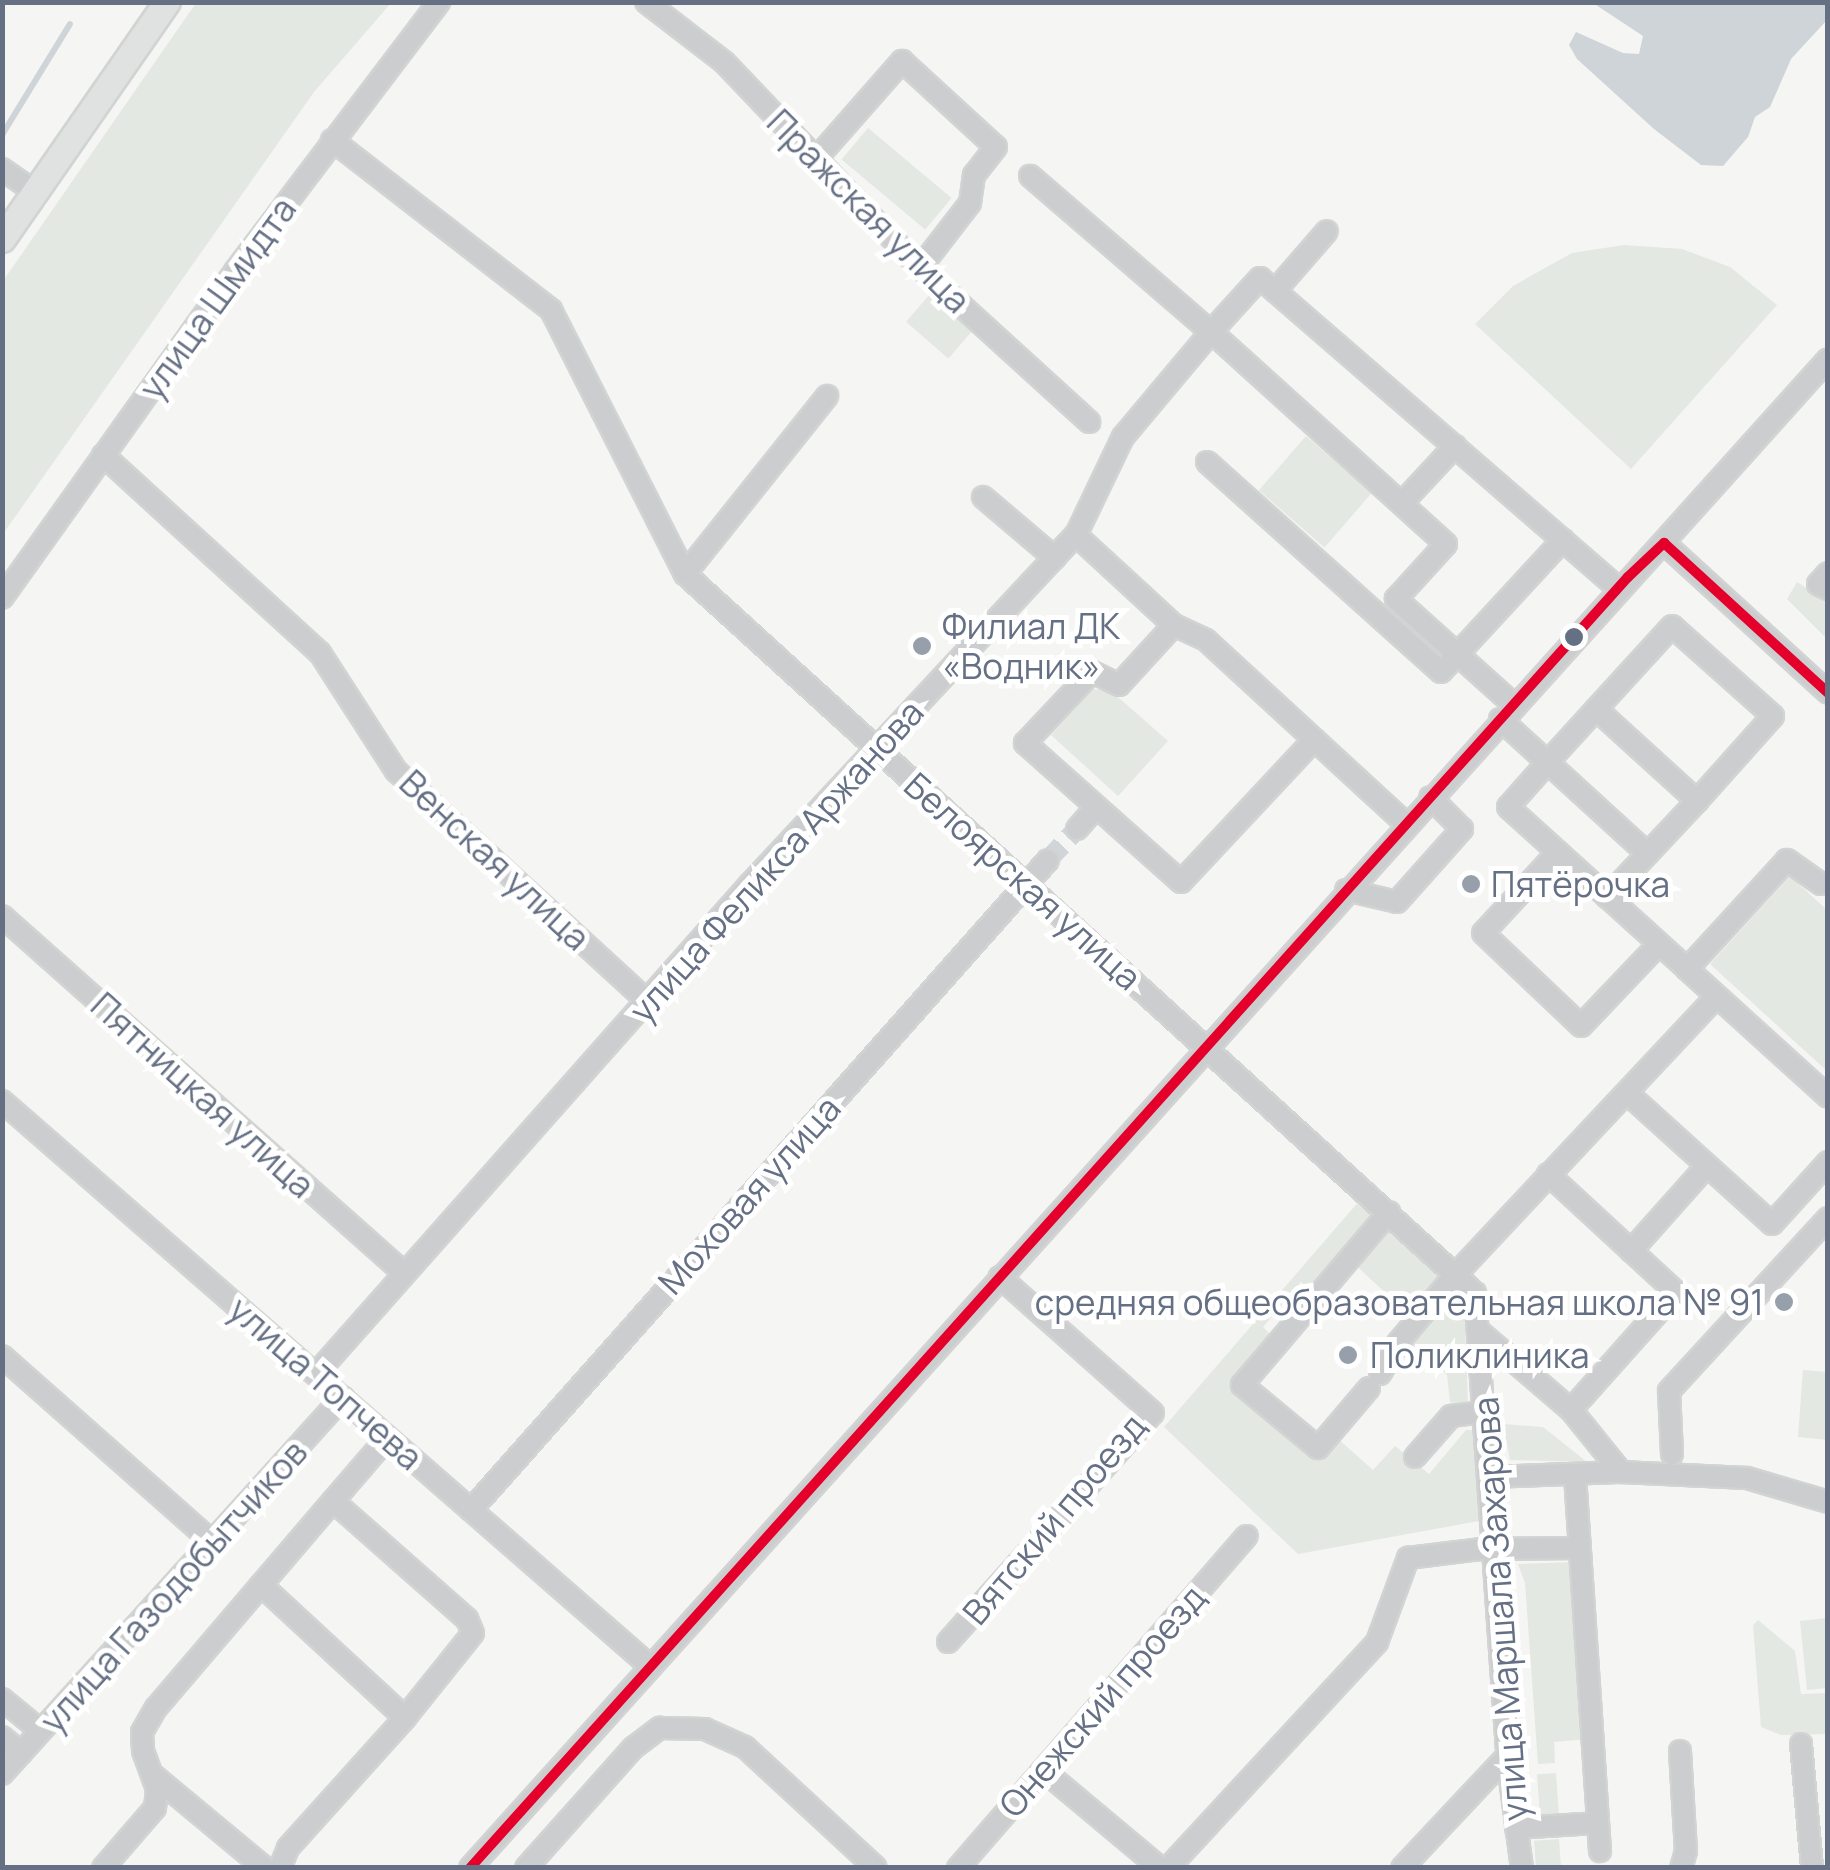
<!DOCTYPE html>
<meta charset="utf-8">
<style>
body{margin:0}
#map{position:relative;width:1830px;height:1870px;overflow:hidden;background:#f5f5f4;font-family:Manrope,sans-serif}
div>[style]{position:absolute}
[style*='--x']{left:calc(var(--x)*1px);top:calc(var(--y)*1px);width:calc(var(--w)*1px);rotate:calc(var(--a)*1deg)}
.green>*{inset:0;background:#e3e8e2;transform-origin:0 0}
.water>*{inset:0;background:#ced4d8}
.stream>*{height:6px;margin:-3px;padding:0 3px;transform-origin:3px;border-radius:3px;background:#ced4d8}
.minor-tunnel>*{height:20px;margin-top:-10px;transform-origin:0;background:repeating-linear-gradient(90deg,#d1d4d8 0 20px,transparent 0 30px)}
.roads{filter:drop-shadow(2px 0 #d2d3d3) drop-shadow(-2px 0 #d2d3d3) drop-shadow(0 2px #d2d3d3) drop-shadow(0 -2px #d2d3d3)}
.minor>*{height:20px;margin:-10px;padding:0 10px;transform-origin:10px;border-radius:10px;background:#cccdcf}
.major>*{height:25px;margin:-12.5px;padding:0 12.5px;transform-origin:12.5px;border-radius:12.5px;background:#e0e1e1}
.bus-1>*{height:10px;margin:-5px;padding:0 5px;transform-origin:5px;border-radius:5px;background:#e4002b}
.dots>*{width:28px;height:28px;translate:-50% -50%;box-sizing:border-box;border:5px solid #fff;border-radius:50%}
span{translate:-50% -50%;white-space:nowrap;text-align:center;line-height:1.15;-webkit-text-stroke:10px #fff;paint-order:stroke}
.street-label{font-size:35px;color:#657084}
.poi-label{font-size:35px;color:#657084}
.left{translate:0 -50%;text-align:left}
.right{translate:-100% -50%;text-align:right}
.frame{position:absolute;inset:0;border:5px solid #657084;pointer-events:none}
</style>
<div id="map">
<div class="green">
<div style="clip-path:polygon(196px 3px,391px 3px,314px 92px,3px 534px,3px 281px)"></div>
<div style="left:868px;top:128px;width:109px;height:41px;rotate:40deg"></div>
<div style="clip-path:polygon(1624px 245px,1682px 249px,1730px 267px,1777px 305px,1631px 469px,1475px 324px,1513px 286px,1572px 253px)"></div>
<div style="left:931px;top:293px;width:56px;height:38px;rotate:41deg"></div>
<div style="left:1306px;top:436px;width:87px;height:72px;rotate:41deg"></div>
<div style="clip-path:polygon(1797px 582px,1827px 601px,1827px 639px,1787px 599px)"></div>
<div style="clip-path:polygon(1093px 689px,1111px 691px,1168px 741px,1118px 796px,1051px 735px)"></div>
<div style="clip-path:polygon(1790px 876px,1827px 910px,1827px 1071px,1710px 964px)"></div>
<div style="clip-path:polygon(1360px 1200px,1376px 1215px,1313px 1291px,1301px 1282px,1263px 1327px,1272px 1336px,1231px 1383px,1317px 1461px,1337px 1438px,1373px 1470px,1395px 1446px,1429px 1474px,1466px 1430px,1474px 1430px,1479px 1521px,1298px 1554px,1164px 1427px)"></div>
<div style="left:1390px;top:1226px;width:71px;height:52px;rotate:43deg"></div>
<div style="clip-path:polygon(1454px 1289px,1464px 1298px,1468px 1405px,1450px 1402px,1447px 1375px,1408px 1343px)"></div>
<div style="clip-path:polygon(1803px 1370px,1827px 1372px,1827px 1440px,1798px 1437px)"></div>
<div style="clip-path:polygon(1503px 1424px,1543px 1427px,1587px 1462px,1510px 1460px)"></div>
<div style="clip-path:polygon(1575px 1562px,1589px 1739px,1554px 1742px,1555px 1763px,1538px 1764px,1525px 1583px,1518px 1564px)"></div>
<div style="clip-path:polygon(1827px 1618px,1827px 1688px,1807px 1690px,1800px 1621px)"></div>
<div style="clip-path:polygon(1758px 1620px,1795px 1651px,1801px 1694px,1827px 1693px,1827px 1734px,1781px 1735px,1761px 1727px,1753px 1625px)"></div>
<div style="left:1556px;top:1773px;width:43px;height:19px;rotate:86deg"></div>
<div style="left:1559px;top:1839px;width:28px;height:25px;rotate:86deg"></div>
</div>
<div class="water">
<div style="clip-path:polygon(1593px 3px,1827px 3px,1827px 20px,1791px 59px,1770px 107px,1755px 117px,1748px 137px,1723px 166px,1701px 165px,1654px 129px,1577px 59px,1569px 45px,1576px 32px,1623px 53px,1639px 54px,1643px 36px)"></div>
</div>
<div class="stream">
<div style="--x:2;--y:135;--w:130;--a:-58.5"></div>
</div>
<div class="minor-tunnel">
<div style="--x:1048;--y:860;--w:42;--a:-46.9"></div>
</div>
<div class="roads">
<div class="minor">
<div style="--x:646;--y:2;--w:98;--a:37.6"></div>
<div style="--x:724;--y:62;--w:284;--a:46.4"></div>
<div style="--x:920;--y:268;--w:229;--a:42.3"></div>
<div style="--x:332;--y:140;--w:277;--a:37.8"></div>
<div style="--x:551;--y:310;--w:296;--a:63.1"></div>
<div style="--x:685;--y:574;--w:1068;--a:42.31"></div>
<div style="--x:1475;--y:1293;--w:464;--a:86"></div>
<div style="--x:1507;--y:1756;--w:113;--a:82.4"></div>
<div style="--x:815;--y:160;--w:132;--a:-48.7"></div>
<div style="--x:902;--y:61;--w:127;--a:42.5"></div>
<div style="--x:996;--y:147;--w:36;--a:128"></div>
<div style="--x:974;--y:175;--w:28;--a:98"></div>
<div style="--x:970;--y:203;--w:82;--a:127.6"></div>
<div style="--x:2;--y:169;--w:40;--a:34.9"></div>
<div style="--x:1275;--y:291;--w:79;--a:-49.1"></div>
<div style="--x:103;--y:455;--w:294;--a:42.4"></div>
<div style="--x:320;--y:653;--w:140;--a:57.2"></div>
<div style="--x:396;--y:771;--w:340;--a:42.5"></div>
<div style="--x:1207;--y:462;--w:314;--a:41.9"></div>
<div style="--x:1441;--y:672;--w:180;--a:-47.3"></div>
<div style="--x:983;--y:497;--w:94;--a:40.3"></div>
<div style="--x:1402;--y:503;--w:78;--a:-47.1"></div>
<div style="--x:1076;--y:535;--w:133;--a:42.6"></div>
<div style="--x:1174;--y:625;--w:81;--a:132.5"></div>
<div style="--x:1119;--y:685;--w:30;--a:-154"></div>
<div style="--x:1092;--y:672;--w:98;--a:133.3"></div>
<div style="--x:1025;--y:743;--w:209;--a:41.7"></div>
<div style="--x:1181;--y:882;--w:195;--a:-46.9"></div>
<div style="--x:1664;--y:543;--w:222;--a:42.4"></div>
<div style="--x:1828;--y:573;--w:15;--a:132"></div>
<div style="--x:1818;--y:584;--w:11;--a:27"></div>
<div style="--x:685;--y:574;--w:228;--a:-51.4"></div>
<div style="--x:2;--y:598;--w:402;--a:-54.5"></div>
<div style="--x:235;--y:271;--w:338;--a:-52.8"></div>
<div style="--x:1174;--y:625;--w:35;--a:25"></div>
<div style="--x:1206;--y:640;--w:272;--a:42.6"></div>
<div style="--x:1514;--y:705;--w:159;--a:-138.1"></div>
<div style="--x:1396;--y:599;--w:74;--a:-47.7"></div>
<div style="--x:1446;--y:544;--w:316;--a:-137.9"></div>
<div style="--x:1211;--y:332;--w:73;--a:-47.8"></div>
<div style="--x:1260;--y:278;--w:474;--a:40.9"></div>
<div style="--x:1596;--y:709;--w:137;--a:42.3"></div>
<div style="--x:1697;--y:801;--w:114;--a:-48.2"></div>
<div style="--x:1773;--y:716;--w:135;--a:-138.3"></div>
<div style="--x:1672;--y:626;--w:184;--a:132.4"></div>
<div style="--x:1548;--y:762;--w:60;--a:131.6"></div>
<div style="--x:1508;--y:807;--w:241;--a:42.1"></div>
<div style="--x:1500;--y:719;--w:200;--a:42.4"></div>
<div style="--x:1077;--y:829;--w:29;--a:-49"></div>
<div style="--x:1558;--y:852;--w:110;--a:132.8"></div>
<div style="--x:1483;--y:933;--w:135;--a:43.5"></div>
<div style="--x:1581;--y:1026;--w:113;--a:-46.4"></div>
<div style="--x:1821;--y:884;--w:42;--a:-144.8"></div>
<div style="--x:1787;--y:860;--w:148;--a:132.5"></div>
<div style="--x:1687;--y:969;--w:190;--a:42.2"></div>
<div style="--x:1346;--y:890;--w:52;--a:13.2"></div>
<div style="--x:1397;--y:902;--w:98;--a:-48.3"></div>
<div style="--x:1462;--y:829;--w:45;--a:-135"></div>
<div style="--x:1607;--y:897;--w:132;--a:-46.8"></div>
<div style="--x:2;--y:916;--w:538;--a:41.61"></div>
<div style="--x:1627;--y:1093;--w:195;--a:42.1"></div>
<div style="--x:1772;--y:1224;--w:84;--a:-47.9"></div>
<div style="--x:2;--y:1101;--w:860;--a:41.09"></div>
<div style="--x:1548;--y:1174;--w:174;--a:42.7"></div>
<div style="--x:1676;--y:1292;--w:158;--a:131.7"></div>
<div style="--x:1631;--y:1251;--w:111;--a:-48.3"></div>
<div style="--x:1480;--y:1332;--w:120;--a:40.6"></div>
<div style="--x:1571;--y:1410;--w:80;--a:51.1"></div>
<div style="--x:1621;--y:1472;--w:126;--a:2.7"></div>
<div style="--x:1747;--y:1478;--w:84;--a:16.5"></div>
<div style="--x:2;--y:1356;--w:282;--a:41.5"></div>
<div style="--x:316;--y:1374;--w:655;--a:-48.47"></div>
<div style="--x:750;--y:884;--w:478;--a:-47"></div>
<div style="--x:1076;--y:535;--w:109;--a:-64.4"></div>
<div style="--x:1123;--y:437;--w:137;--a:-50"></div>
<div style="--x:1211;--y:332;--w:239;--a:-139.2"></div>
<div style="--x:1380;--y:1374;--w:34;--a:-60"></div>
<div style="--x:1397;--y:1344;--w:92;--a:-49.9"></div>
<div style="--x:1456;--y:1274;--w:380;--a:-46.8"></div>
<div style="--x:1369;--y:1388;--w:79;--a:130.4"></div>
<div style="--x:1318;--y:1448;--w:99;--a:-140.3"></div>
<div style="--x:1242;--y:1385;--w:227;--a:-49.6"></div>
<div style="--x:1672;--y:1454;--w:63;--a:-92.7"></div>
<div style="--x:1669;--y:1391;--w:235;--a:-47.4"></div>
<div style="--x:1415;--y:1457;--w:55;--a:-48.7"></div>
<div style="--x:1451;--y:1416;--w:34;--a:-7"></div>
<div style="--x:1575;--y:1475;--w:377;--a:86.2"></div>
<div style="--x:1489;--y:1477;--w:132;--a:-2.2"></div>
<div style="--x:333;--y:1501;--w:84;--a:-49.3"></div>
<div style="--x:471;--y:1510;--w:869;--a:-48.4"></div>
<div style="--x:261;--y:1585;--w:196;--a:42.7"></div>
<div style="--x:948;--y:1642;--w:307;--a:-48.2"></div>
<div style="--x:1153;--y:1413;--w:205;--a:-138.4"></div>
<div style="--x:2;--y:1699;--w:50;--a:39.4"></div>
<div style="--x:2;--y:1737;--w:25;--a:40"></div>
<div style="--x:1801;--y:1744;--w:124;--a:84.9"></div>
<div style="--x:1680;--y:1751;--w:100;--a:86.6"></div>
<div style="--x:1686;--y:1851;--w:18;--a:106"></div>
<div style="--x:1043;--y:1770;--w:153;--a:39.9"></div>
<div style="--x:2;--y:1774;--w:508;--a:-47.87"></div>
<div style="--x:154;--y:1776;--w:144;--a:39.7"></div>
<div style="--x:1516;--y:1828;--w:82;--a:-3.5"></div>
<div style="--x:103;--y:1868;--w:79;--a:-49.1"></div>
<div style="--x:155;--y:1808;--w:19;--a:-84"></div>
<div style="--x:157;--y:1789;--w:40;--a:-110.2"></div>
<div style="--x:143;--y:1751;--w:19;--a:-93"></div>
<div style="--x:142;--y:1732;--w:28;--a:-60"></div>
<div style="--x:156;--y:1708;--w:272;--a:-49.5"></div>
<div style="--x:333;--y:1501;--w:179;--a:41.4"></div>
<div style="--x:467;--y:1619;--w:15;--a:67"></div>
<div style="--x:473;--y:1633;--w:109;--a:128.7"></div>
<div style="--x:405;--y:1718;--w:175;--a:132"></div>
<div style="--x:288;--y:1848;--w:22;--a:112"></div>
<div style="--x:470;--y:1868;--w:2030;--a:-48.01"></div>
<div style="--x:526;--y:1868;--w:161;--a:-48.3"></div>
<div style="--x:633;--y:1748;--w:34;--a:-37"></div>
<div style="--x:660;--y:1728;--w:45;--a:1.3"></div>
<div style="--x:705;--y:1729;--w:44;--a:24.2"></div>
<div style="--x:745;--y:1747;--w:178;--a:42.7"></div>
<div style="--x:958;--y:1868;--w:440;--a:-49"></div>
<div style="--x:1168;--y:1868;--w:308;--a:-47.2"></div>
<div style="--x:1377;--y:1642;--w:90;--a:-69.7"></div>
<div style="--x:1408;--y:1558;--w:74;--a:-7"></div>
<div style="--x:1481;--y:1549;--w:99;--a:-0.6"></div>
<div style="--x:1402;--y:1868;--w:154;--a:-46.8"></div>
</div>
<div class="major">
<div style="--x:2;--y:239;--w:289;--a:-55.2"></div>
</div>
</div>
<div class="bus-1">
<div style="--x:470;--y:1868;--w:1734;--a:-48.11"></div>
<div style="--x:1628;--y:577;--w:50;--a:-43.4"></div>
<div style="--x:1664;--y:543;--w:222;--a:42.4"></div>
</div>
<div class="dots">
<div style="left:1574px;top:637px;background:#657084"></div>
<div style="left:922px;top:646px;background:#979fab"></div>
<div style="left:1471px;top:884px;background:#979fab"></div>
<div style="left:1784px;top:1302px;background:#979fab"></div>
<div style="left:1348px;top:1355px;background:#979fab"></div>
</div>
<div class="street-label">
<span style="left:869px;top:211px;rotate:45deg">Пражская улица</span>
<span style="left:217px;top:298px;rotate:-54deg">улица Шмидта</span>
<span style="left:495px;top:860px;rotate:43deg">Венская улица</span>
<span style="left:776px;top:861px;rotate:-48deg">улица Феликса Аржанова</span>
<span style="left:1023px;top:881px;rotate:42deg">Белоярская улица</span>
<span style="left:203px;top:1095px;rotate:42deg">Пятницкая улица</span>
<span style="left:749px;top:1195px;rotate:-48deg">Моховая улица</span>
<span style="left:326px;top:1383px;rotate:41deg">улица Топчева</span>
<span style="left:1054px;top:1519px;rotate:-50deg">Вятский проезд</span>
<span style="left:173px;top:1586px;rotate:-48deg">улица Газодобытчиков</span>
<span style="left:1500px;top:1609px;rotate:-94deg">улица Маршала Захарова</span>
<span style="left:1102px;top:1701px;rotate:-49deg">Онежский проезд</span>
</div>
<div class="poi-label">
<span class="left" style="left:942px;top:646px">Филиал ДК<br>«Водник»</span>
<span class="left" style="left:1491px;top:884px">Пятёрочка</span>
<span class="right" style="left:1764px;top:1302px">средняя общеобразовательная школа № 91</span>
<span class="left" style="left:1370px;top:1355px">Поликлиника</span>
</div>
<div class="frame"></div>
</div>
